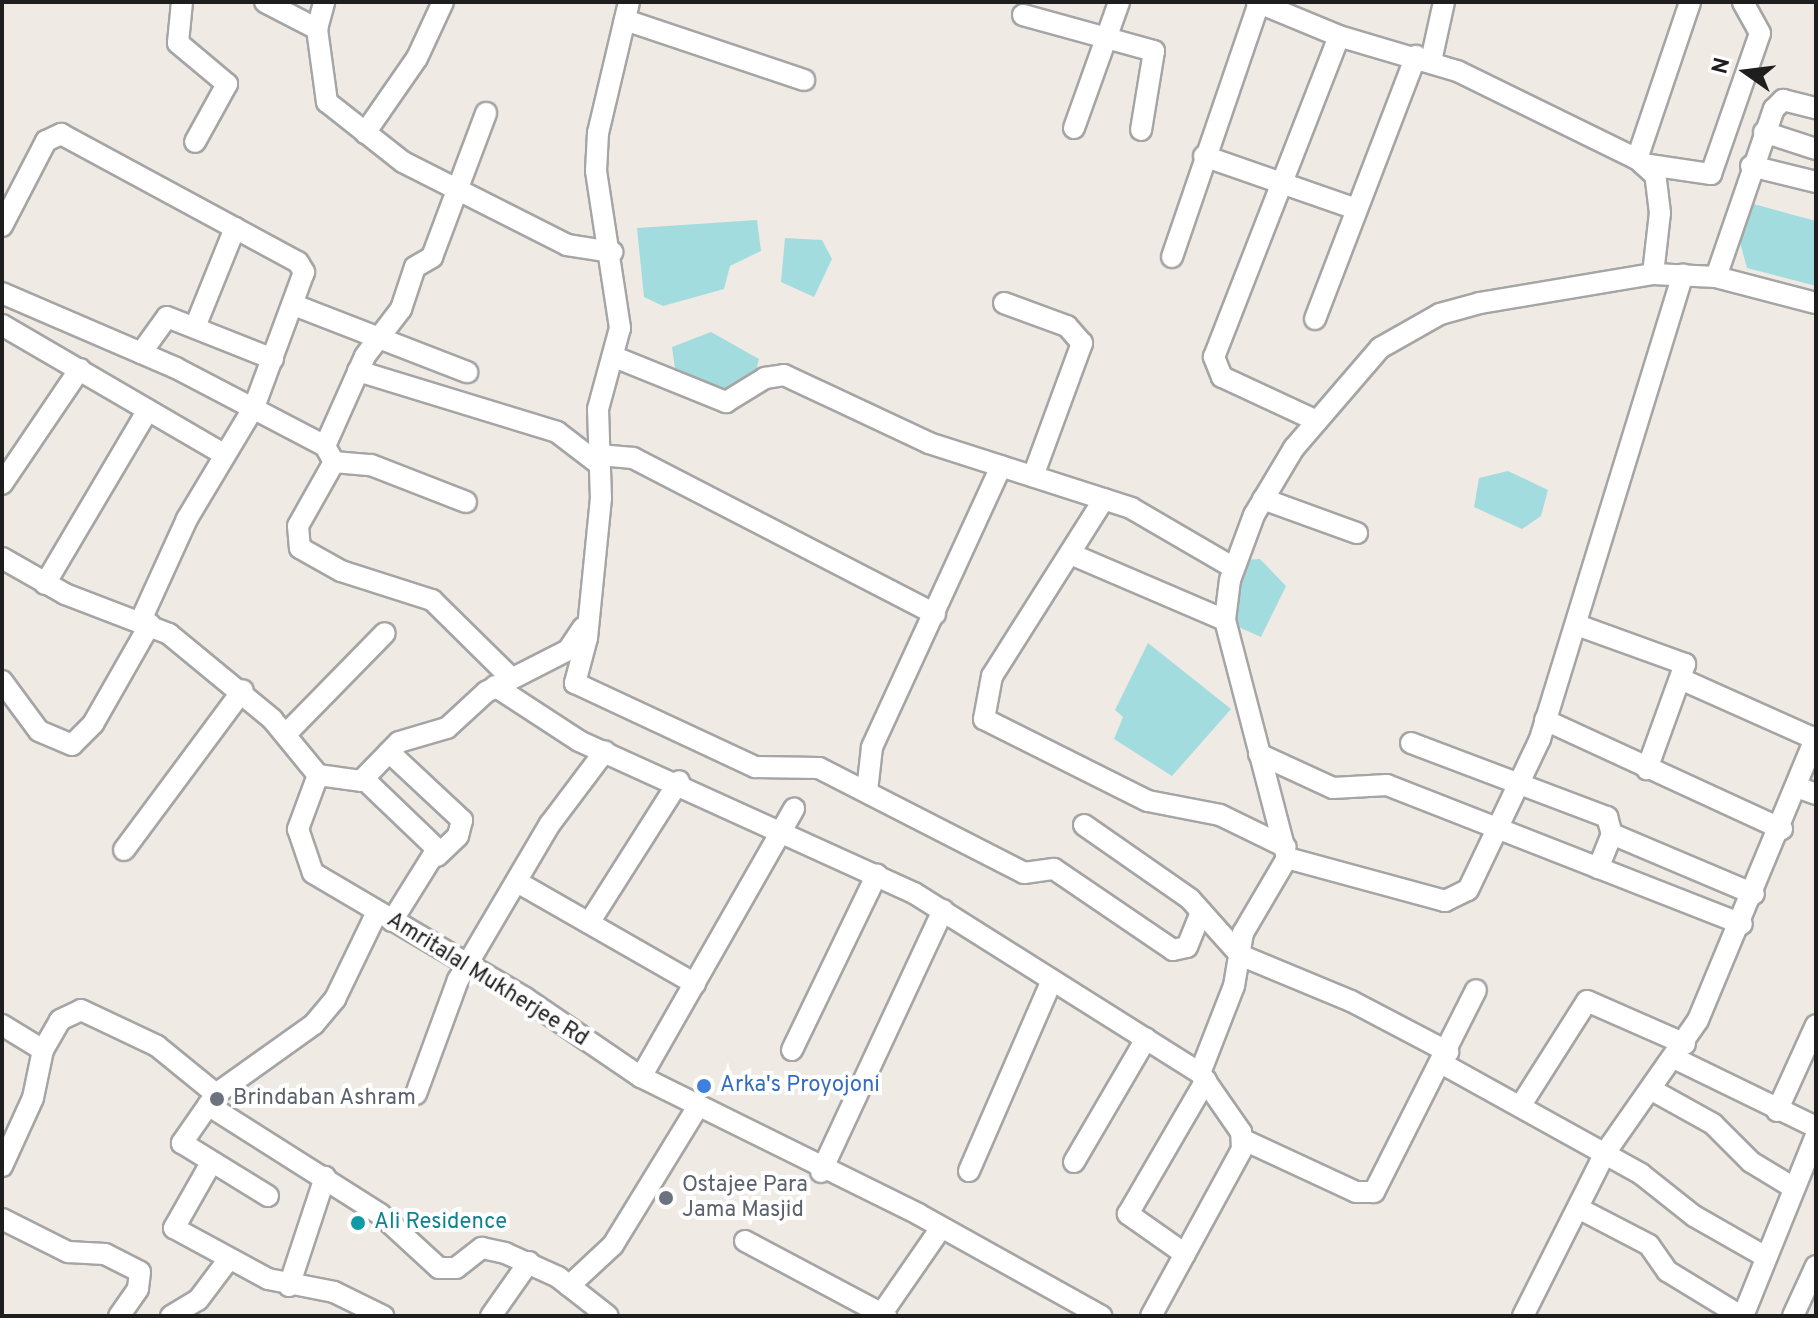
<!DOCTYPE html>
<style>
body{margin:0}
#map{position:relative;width:1818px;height:1318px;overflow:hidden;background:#f0eae4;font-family:Overpass,sans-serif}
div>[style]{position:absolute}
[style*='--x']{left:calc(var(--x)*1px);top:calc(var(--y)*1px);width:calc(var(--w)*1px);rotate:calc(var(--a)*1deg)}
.water>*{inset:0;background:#a2dcdf}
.roads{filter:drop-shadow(2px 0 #a5a5a5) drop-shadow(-2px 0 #a5a5a5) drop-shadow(0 2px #a5a5a5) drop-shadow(0 -2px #a5a5a5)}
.minor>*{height:20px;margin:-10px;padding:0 10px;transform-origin:10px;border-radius:10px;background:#fff}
.dots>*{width:22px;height:22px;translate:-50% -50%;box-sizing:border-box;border:4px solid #fff;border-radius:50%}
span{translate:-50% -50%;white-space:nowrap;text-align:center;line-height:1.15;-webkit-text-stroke:8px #fff;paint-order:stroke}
.street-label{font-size:22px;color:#1e1e1e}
.shop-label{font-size:22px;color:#366cbe}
.left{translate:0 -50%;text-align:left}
.worship-label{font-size:22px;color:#5b616d}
.culture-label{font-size:22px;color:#0d838f}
.frame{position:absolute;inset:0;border:4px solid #1e1e1e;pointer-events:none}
.north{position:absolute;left:1706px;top:32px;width:80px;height:80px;-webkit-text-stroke:6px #fff;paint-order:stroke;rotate:284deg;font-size:22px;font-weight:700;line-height:32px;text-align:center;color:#1e1e1e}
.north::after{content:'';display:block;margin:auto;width:28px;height:36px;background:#1e1e1e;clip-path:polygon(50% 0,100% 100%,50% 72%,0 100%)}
</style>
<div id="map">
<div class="water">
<div style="clip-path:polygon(1750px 203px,1816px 221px,1816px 286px,1747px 268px,1739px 239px)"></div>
<div style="clip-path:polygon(757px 220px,761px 251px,730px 266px,724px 289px,663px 306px,644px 297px,637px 228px)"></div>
<div style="clip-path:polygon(785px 238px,822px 240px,832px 259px,814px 297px,781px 282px)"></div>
<div style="clip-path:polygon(711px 332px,759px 359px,751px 391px,735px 407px,676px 376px,672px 347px)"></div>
<div style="clip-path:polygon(1508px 471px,1548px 490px,1541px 516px,1522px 529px,1474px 507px,1479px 478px)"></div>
<div style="clip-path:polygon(1260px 559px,1286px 586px,1261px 637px,1227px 622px,1244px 560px)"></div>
<div style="clip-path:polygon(1148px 643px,1231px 709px,1172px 776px,1114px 739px,1123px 717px,1115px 710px)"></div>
</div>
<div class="roads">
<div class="minor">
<div style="--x:182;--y:2;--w:41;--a:95.6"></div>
<div style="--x:178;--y:43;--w:64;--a:39.9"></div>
<div style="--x:227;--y:84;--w:66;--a:118.9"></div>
<div style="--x:265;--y:2;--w:59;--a:27.4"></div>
<div style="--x:317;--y:29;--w:74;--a:82.2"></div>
<div style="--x:327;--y:102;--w:97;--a:38.3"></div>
<div style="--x:403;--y:162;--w:184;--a:26.8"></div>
<div style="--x:567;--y:245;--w:46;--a:8.8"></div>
<div style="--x:629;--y:2;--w:135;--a:103.3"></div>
<div style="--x:598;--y:133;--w:38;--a:93"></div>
<div style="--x:596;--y:171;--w:159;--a:81.3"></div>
<div style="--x:620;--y:328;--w:84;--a:105.2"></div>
<div style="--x:598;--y:409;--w:89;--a:88.1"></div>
<div style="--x:601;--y:498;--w:141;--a:95.7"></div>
<div style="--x:587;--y:638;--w:47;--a:104.9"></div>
<div style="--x:575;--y:683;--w:199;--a:25"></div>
<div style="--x:755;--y:767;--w:64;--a:0.9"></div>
<div style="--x:819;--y:768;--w:230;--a:27.1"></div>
<div style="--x:1024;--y:873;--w:30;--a:-8"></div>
<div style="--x:1054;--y:869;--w:144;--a:34.2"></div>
<div style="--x:1173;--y:950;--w:14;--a:-12"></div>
<div style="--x:1187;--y:947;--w:38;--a:-68"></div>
<div style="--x:1023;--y:15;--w:136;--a:15.4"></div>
<div style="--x:1154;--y:51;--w:80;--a:99.3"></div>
<div style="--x:625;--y:20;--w:189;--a:18.5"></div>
<div style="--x:317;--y:29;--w:28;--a:-75"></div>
<div style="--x:1431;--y:61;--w:60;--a:-77.6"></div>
<div style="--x:1074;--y:128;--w:134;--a:-70.3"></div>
<div style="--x:1764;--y:132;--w:55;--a:18.1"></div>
<div style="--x:365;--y:133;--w:91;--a:-55.3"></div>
<div style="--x:417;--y:58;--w:62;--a:-65.1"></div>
<div style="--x:1204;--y:156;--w:161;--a:19.2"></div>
<div style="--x:1637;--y:159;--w:166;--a:-71.3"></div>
<div style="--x:1643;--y:164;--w:69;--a:8.4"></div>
<div style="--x:1711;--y:174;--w:149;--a:-70.8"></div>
<div style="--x:1760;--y:33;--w:35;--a:-119"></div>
<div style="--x:1751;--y:166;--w:67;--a:13.8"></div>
<div style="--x:2;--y:226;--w:96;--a:-62.6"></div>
<div style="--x:46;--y:141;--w:17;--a:-25"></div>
<div style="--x:61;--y:134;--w:269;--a:28.4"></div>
<div style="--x:298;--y:262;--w:12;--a:59"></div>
<div style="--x:304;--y:272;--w:144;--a:110.3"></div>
<div style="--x:254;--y:407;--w:131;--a:120.9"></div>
<div style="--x:187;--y:519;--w:111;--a:114.5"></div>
<div style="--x:1172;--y:257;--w:268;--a:-71.1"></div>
<div style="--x:1653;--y:274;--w:63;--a:2.7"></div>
<div style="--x:1716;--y:277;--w:103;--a:14.6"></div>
<div style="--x:1716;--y:277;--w:178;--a:-71"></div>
<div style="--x:1774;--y:109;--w:13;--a:-45"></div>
<div style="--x:1783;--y:100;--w:34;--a:14"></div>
<div style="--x:2;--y:293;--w:189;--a:23.3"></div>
<div style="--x:176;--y:368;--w:168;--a:27.6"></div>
<div style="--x:325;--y:446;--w:18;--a:61"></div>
<div style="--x:334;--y:462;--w:73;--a:119.4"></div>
<div style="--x:298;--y:526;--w:22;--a:85"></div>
<div style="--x:300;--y:548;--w:47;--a:29.3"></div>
<div style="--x:341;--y:571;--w:96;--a:17.7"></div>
<div style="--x:432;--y:600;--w:111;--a:44.6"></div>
<div style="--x:1004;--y:303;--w:67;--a:20.1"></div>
<div style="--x:1067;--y:326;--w:23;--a:49"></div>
<div style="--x:1082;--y:343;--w:142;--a:110.2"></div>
<div style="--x:294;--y:305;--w:186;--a:21.2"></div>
<div style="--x:1315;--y:319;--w:282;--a:-69"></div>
<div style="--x:2;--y:325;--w:258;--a:30.2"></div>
<div style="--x:195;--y:327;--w:107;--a:-68"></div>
<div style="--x:141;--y:353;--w:44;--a:-54.2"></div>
<div style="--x:167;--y:317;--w:114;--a:21.6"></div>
<div style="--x:617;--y:358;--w:118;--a:22"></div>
<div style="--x:726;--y:402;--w:46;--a:-31.6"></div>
<div style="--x:765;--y:378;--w:19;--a:-9"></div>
<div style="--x:784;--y:375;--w:160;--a:25.1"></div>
<div style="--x:929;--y:443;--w:212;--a:17.8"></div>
<div style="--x:1131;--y:508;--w:119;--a:30.2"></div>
<div style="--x:358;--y:371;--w:208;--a:17"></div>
<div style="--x:557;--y:432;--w:54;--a:37.5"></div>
<div style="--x:1317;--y:421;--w:105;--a:-155.1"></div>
<div style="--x:1222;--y:377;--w:22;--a:-112"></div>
<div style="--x:1214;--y:357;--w:344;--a:-68.7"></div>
<div style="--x:325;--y:446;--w:98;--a:-66"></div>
<div style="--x:365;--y:356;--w:59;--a:-52.5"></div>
<div style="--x:401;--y:309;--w:44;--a:-71.6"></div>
<div style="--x:415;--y:267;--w:20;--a:-30"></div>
<div style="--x:432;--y:257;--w:154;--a:-69.4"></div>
<div style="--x:599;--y:455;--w:34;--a:5"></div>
<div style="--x:633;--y:458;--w:340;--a:27.3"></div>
<div style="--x:334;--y:462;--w:37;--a:5"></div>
<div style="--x:371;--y:465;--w:102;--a:21.3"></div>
<div style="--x:2;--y:484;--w:139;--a:-55.9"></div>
<div style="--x:1104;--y:499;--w:209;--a:122.3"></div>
<div style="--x:992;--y:676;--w:44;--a:100.5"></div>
<div style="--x:984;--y:719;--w:183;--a:26.6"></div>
<div style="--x:1148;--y:801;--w:73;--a:11"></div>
<div style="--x:1220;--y:815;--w:73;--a:25.9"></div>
<div style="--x:1263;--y:499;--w:100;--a:19.9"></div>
<div style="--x:1073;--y:555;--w:165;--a:23.2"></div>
<div style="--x:2;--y:558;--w:73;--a:29.7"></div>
<div style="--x:65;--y:594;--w:111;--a:21"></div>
<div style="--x:169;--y:634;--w:134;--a:39.5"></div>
<div style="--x:272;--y:719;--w:72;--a:50.6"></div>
<div style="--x:318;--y:775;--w:58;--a:110.3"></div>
<div style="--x:298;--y:829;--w:46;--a:71.2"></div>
<div style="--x:313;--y:873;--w:246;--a:30.5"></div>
<div style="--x:525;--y:998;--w:140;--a:34.3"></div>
<div style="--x:641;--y:1077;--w:309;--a:26.3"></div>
<div style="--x:918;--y:1214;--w:210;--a:29.1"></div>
<div style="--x:45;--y:584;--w:202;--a:-59.4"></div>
<div style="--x:1577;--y:625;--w:115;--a:19.9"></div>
<div style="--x:1685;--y:664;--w:112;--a:109.9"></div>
<div style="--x:1683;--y:680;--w:145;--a:24.1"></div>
<div style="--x:2;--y:681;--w:62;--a:53.5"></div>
<div style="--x:39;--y:731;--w:36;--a:23"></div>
<div style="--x:72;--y:745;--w:30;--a:-45"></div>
<div style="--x:93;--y:724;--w:115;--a:-60.3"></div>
<div style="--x:495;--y:686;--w:100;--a:33.2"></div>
<div style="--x:579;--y:741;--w:368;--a:24.4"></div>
<div style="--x:914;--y:893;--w:338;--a:32.2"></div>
<div style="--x:1545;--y:720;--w:261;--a:24.7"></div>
<div style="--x:286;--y:734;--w:141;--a:-45.6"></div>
<div style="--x:1411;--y:743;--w:210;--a:20.7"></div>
<div style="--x:1607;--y:817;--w:18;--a:74"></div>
<div style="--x:1612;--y:834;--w:37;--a:112"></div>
<div style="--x:389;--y:752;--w:100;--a:43"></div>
<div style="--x:462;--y:820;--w:16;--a:104"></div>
<div style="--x:458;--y:836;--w:29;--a:136"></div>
<div style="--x:1259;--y:754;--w:81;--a:24.7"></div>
<div style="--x:1333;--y:788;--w:54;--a:-3.2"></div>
<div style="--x:1387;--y:785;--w:381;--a:21.4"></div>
<div style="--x:318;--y:775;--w:43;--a:7.9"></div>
<div style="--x:361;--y:781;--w:54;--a:-45.7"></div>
<div style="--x:399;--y:742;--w:50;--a:-16.3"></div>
<div style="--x:447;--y:728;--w:53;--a:-42.7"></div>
<div style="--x:486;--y:692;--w:92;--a:-27.1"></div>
<div style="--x:568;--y:650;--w:27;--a:-56"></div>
<div style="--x:364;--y:779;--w:101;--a:43.8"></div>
<div style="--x:437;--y:849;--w:85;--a:122"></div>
<div style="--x:1797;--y:787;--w:20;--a:20"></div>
<div style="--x:867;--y:791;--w:44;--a:-83.5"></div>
<div style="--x:872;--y:747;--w:309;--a:-65.3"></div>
<div style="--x:1084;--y:825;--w:129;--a:34.9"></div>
<div style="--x:1190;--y:899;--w:75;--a:48.2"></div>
<div style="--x:1240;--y:955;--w:120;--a:22.5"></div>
<div style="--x:1351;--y:1001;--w:110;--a:27.7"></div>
<div style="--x:1612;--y:834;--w:154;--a:22.9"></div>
<div style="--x:124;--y:850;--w:199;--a:-53.4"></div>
<div style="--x:1287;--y:858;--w:164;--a:15.2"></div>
<div style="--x:1445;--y:901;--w:25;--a:-26"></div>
<div style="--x:1468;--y:890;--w:167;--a:-64.5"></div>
<div style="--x:1540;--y:739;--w:486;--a:-72.9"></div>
<div style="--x:519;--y:883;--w:203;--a:29.8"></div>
<div style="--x:589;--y:923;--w:168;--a:-57.6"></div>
<div style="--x:2;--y:1025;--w:48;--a:31.4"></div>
<div style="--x:43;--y:1050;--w:49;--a:101.8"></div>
<div style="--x:33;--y:1098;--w:75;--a:114.5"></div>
<div style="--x:43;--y:1050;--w:34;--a:-60"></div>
<div style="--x:60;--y:1020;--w:23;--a:-25"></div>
<div style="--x:81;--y:1010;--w:84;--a:25.3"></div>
<div style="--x:157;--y:1046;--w:76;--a:39.1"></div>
<div style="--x:216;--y:1094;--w:60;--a:124.8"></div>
<div style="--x:182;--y:1143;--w:101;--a:31.6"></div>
<div style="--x:792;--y:1050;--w:195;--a:-64.2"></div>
<div style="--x:1676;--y:1059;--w:156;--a:25.9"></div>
<div style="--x:1441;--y:1063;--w:229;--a:29"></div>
<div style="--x:1641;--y:1174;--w:68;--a:38.4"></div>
<div style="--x:1694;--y:1216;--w:83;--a:29.7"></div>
<div style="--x:641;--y:1077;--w:309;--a:-60.3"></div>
<div style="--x:1652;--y:1090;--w:70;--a:29.1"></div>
<div style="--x:1713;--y:1124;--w:54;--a:45"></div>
<div style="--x:1751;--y:1162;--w:50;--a:31.2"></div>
<div style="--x:216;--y:1094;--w:120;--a:-35.5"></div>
<div style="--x:314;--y:1024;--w:33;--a:-50"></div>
<div style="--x:335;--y:999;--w:97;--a:-64.2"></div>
<div style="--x:416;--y:1094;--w:121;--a:-69.8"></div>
<div style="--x:458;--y:980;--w:181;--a:-59.5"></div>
<div style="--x:550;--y:824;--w:91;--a:-53"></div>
<div style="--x:208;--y:1105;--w:204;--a:32.4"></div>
<div style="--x:380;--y:1214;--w:80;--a:42.5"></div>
<div style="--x:439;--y:1268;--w:17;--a:0"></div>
<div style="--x:456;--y:1268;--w:33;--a:-38"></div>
<div style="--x:482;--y:1248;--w:24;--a:12"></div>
<div style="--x:505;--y:1253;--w:58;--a:24.4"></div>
<div style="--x:558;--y:1277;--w:63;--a:38"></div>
<div style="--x:1521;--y:1105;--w:123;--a:-57.6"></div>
<div style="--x:1587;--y:1001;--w:107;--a:23.7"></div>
<div style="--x:1777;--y:1111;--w:94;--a:-65.6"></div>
<div style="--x:1244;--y:1140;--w:123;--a:24.9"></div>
<div style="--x:1356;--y:1192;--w:18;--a:0"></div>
<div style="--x:1374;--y:1192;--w:226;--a:-63.2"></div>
<div style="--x:1074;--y:1162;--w:143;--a:-59.7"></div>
<div style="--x:211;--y:1163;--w:75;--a:119.6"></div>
<div style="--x:174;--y:1228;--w:107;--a:28.5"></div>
<div style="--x:268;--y:1279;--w:67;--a:11.1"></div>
<div style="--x:334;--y:1292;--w:55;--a:26.1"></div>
<div style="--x:969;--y:1171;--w:208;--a:-66.5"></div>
<div style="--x:821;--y:1172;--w:289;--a:-65"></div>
<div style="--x:1578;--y:1208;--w:80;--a:27.5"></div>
<div style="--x:1649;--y:1245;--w:32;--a:55"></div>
<div style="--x:1667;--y:1271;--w:87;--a:31.3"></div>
<div style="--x:2;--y:1219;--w:74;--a:26.6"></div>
<div style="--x:68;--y:1252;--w:37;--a:3"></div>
<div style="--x:105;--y:1254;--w:39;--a:27"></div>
<div style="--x:140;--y:1272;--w:17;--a:97"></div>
<div style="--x:138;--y:1289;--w:33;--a:125"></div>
<div style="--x:745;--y:1241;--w:160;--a:28"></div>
<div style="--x:1185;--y:1254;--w:70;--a:-144.9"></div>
<div style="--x:1128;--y:1214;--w:155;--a:-59.8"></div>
<div style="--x:289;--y:1286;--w:115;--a:-71.7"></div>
<div style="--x:569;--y:1286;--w:60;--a:-43"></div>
<div style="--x:613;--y:1245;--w:161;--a:-58.5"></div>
<div style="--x:171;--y:1316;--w:31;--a:-31"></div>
<div style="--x:198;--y:1300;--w:51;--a:-52.9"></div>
<div style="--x:491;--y:1316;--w:66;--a:-54.9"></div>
<div style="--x:880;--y:1316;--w:107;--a:-55.3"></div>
<div style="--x:1151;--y:1316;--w:190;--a:-61.4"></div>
<div style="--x:1242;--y:1149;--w:17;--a:-93"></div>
<div style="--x:1241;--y:1132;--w:72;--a:-124.8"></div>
<div style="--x:1200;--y:1073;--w:93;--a:-68.7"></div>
<div style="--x:1234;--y:986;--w:54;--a:-80.4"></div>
<div style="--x:1243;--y:933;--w:87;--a:-59.6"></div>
<div style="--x:1287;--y:858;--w:246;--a:-104.6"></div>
<div style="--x:1225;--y:620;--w:40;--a:-82.9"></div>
<div style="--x:1230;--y:580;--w:69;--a:-69.7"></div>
<div style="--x:1254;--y:515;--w:78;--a:-59.2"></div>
<div style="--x:1294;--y:448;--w:132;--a:-49.3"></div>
<div style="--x:1380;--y:348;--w:69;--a:-29.5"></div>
<div style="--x:1440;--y:314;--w:41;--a:-15.4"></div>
<div style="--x:1480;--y:303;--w:175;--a:-9.5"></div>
<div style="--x:1653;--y:274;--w:61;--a:-83.5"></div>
<div style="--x:1660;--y:213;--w:38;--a:-97"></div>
<div style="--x:1655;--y:175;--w:24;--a:-138"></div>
<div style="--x:1637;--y:159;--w:200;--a:-153.9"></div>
<div style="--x:1457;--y:71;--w:123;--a:-163.5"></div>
<div style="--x:1339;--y:36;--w:89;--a:-157.5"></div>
<div style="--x:1523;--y:1316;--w:182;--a:-63.3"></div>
<div style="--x:1605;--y:1153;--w:162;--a:-55"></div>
<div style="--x:1698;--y:1020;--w:307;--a:-67.4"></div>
<div style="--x:1743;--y:1316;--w:195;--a:-68"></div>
<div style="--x:1793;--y:1316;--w:55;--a:-65.3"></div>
</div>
</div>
<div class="dots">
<div style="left:704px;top:1086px;background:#3f7fe0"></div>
<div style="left:217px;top:1099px;background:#6b7280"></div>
<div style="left:666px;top:1198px;background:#6b7280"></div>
<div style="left:358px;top:1223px;background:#0f9aa8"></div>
</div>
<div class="street-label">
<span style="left:487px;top:980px;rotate:32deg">Amritalal Mukherjee Rd</span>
</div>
<div class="shop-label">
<span class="left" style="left:720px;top:1086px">Arka's Proyojoni</span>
</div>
<div class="worship-label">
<span class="left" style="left:233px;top:1099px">Brindaban Ashram</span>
<span class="left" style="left:682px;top:1198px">Ostajee Para<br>Jama Masjid</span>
</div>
<div class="culture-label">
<span class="left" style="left:374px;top:1223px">Ali Residence</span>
</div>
<div class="frame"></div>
<div class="north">N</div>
</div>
